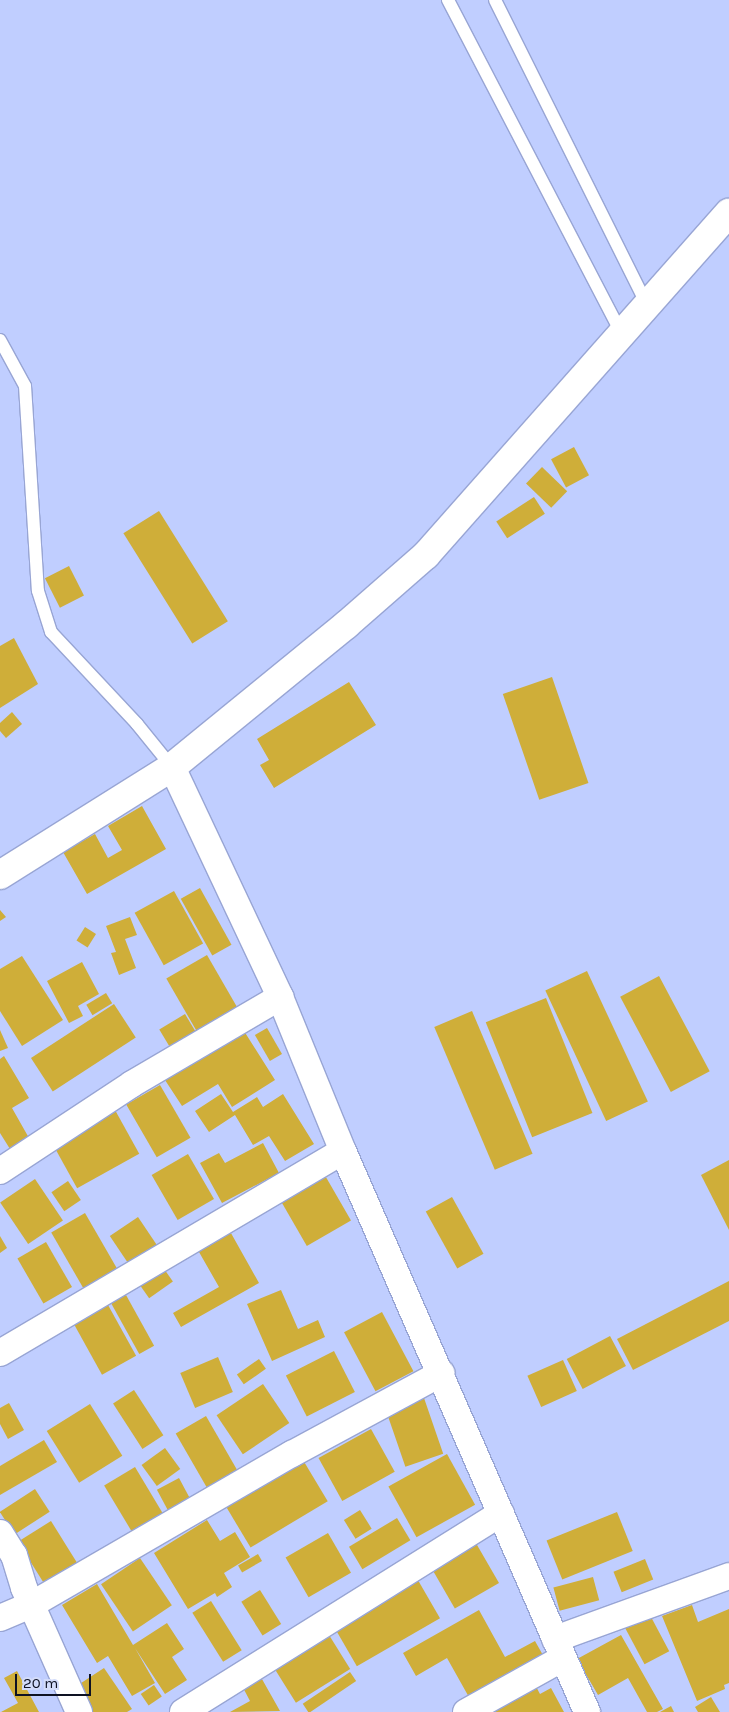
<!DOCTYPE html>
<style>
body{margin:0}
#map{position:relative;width:729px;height:1712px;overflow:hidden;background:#c0ceff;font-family:Karla,sans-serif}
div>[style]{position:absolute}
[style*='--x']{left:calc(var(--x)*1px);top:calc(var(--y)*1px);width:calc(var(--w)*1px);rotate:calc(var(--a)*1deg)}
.building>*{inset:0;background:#cfae39;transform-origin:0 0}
.roads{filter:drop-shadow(1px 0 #98a5d4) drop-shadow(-1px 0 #98a5d4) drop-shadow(0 1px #98a5d4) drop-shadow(0 -1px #98a5d4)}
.service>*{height:12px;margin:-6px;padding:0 6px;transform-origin:6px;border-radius:6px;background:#fff}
.minor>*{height:26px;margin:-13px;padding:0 13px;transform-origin:13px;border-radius:13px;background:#fff}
.secondary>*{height:28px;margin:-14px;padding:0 14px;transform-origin:14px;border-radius:14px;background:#fff}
span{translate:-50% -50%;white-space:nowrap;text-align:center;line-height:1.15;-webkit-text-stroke:5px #d3dcfa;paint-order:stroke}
.scale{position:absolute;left:15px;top:1674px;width:76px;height:22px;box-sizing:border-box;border:2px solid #0e1223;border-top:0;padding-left:6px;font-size:15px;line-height:18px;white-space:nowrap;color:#0e1223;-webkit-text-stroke:4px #d3dcfa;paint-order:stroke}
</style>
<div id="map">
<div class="building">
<div style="left:574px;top:447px;width:32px;height:26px;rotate:62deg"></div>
<div style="left:542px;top:467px;width:35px;height:23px;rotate:44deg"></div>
<div style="left:534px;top:497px;width:20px;height:45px;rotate:57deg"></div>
<div style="left:159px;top:511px;width:130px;height:42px;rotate:58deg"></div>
<div style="left:69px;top:566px;width:33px;height:27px;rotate:63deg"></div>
<div style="clip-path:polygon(14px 638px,38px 684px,0 708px,0 646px)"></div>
<div style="left:552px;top:677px;width:112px;height:52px;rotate:71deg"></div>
<div style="clip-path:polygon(349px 682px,376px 725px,274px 788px,260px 765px,269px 760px,257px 739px)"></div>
<div style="clip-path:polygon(12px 712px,22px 724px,6px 738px,0 731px,0 723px)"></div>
<div style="clip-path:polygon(142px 806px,166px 849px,87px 894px,63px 852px,95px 834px,108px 858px,122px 850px,108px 826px)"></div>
<div style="left:200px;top:888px;width:65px;height:22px;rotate:61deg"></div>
<div style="left:174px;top:891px;width:60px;height:45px;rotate:61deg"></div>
<div style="clip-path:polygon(0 910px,6px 917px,0 921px)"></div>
<div style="clip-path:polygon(130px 917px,137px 935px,125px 939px,136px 968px,119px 975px,111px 953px,116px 952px,106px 926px)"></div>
<div style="left:85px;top:927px;width:13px;height:16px;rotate:32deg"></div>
<div style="left:207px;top:955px;width:60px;height:47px;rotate:60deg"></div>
<div style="clip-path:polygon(22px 956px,63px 1020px,22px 1046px,0 1011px,0 969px)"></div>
<div style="clip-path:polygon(82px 962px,99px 994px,78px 1006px,83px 1016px,69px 1023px,47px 981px)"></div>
<div style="left:587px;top:971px;width:144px;height:46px;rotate:65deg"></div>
<div style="left:659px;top:976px;width:108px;height:44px;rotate:62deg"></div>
<div style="left:106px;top:993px;width:12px;height:23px;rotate:59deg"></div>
<div style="left:546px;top:998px;width:124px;height:65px;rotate:68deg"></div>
<div style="left:114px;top:1004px;width:40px;height:99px;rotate:57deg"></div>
<div style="left:472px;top:1011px;width:155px;height:41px;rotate:67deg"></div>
<div style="left:185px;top:1014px;width:21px;height:30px;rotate:59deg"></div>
<div style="left:267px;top:1028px;width:30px;height:14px;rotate:60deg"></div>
<div style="clip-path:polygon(0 1030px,8px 1048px,0 1051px)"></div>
<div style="clip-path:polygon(244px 1031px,275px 1080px,232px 1107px,218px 1084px,182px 1106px,165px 1080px)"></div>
<div style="clip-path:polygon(4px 1056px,29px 1098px,12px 1108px,29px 1138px,10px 1149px,0 1133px,0 1059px)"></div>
<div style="left:160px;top:1085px;width:61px;height:39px;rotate:60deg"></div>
<div style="clip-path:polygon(221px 1094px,233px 1112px,257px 1097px,263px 1107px,283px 1094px,314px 1144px,285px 1161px,269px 1136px,253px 1145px,235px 1115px,209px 1132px,195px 1111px)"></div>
<div style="left:115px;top:1110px;width:50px;height:71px;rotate:61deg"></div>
<div style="clip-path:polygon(263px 1143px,279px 1173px,222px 1203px,200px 1163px,219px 1153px,225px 1163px)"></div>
<div style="left:188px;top:1154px;width:52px;height:42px;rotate:60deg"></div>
<div style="clip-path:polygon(729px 1160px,729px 1230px,701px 1175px)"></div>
<div style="left:323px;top:1172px;width:56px;height:51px;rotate:60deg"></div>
<div style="left:35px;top:1179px;width:50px;height:42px;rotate:56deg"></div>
<div style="left:68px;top:1181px;width:23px;height:20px;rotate:56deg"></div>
<div style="left:452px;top:1197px;width:65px;height:30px;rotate:61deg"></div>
<div style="left:85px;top:1213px;width:64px;height:39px;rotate:60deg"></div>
<div style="left:138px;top:1217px;width:34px;height:34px;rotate:56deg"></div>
<div style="clip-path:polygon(227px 1226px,259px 1283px,181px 1327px,173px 1313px,219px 1287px,195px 1245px)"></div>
<div style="clip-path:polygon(0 1236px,7px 1248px,0 1253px)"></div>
<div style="left:46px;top:1242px;width:52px;height:33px;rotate:60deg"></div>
<div style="left:162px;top:1266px;width:19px;height:29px;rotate:55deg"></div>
<div style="clip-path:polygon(729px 1281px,729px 1321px,633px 1370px,617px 1339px)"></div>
<div style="clip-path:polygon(281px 1290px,298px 1329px,318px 1320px,325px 1337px,272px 1361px,247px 1304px)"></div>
<div style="left:126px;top:1295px;width:58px;height:17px;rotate:61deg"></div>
<div style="left:108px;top:1305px;width:58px;height:39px;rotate:61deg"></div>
<div style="left:382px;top:1312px;width:67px;height:43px;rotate:62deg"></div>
<div style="left:610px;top:1336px;width:34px;height:49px;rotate:62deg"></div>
<div style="left:334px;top:1351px;width:46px;height:54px;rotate:63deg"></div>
<div style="left:218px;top:1357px;width:38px;height:41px;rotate:67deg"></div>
<div style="left:259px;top:1359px;width:12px;height:27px;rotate:55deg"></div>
<div style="left:563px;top:1360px;width:34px;height:39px;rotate:66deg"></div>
<div style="left:263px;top:1384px;width:47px;height:56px;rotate:56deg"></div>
<div style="left:134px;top:1390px;width:54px;height:25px;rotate:57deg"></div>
<div style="left:424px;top:1398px;width:59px;height:40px;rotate:71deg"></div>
<div style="clip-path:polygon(9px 1403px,24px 1430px,8px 1439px,0 1424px,0 1408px)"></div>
<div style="left:90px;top:1404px;width:61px;height:51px;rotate:58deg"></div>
<div style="left:206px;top:1416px;width:64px;height:35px;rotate:60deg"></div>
<div style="left:371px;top:1429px;width:49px;height:60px;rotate:61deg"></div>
<div style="clip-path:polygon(44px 1440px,57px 1462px,0 1495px,0 1466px)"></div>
<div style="left:165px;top:1448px;width:26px;height:29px;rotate:54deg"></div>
<div style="left:447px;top:1454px;width:58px;height:67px;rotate:61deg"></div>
<div style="left:303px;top:1460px;width:48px;height:90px;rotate:59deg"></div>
<div style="left:135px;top:1467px;width:55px;height:36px;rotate:59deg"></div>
<div style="left:179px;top:1478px;width:27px;height:25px;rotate:62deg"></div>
<div style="left:35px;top:1489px;width:27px;height:42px;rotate:57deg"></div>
<div style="left:360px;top:1510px;width:22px;height:19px;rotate:58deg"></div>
<div style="left:617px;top:1512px;width:42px;height:76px;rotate:68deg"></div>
<div style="left:397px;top:1518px;width:26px;height:56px;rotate:59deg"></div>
<div style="clip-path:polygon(207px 1520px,220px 1541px,235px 1532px,250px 1557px,224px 1573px,232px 1587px,217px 1597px,215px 1593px,188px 1609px,154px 1553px)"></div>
<div style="left:51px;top:1521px;width:55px;height:39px;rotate:58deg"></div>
<div style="left:328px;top:1533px;width:46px;height:49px;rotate:60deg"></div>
<div style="left:473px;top:1538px;width:52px;height:51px;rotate:60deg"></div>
<div style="left:258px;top:1554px;width:8px;height:23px;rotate:60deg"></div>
<div style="left:140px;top:1558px;width:57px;height:47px;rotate:56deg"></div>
<div style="left:645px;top:1559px;width:22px;height:34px;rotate:68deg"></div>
<div style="left:415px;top:1575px;width:50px;height:96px;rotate:60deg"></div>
<div style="left:593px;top:1577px;width:24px;height:41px;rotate:75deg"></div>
<div style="clip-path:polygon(97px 1584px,133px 1645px,167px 1623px,184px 1649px,172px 1657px,187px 1680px,165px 1694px,135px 1648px,155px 1683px,132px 1696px,108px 1656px,97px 1663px,62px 1605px)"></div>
<div style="left:260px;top:1590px;width:40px;height:22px;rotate:58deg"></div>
<div style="left:211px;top:1601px;width:58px;height:22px;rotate:58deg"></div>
<div style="clip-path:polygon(692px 1605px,698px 1622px,729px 1609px,729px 1683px,724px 1685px,725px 1689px,697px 1701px,662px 1616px)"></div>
<div style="clip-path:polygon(479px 1610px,505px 1657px,535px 1641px,544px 1657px,470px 1699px,447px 1658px,416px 1676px,403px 1653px)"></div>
<div style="left:650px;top:1615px;width:41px;height:28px;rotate:62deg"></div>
<div style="left:329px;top:1635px;width:40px;height:64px;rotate:58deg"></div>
<div style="clip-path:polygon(621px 1635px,663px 1709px,657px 1712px,647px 1712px,628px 1678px,598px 1695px,577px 1659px)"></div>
<div style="clip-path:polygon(104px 1668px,132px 1709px,127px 1712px,92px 1712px,75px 1687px)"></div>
<div style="clip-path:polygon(17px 1671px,39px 1712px,1px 1712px,18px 1703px,4px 1678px)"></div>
<div style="clip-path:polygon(258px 1672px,280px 1711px,230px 1712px,250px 1701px,240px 1682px)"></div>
<div style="left:350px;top:1672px;width:11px;height:57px;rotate:56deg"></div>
<div style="clip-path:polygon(533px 1681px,540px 1694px,551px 1688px,564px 1712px,481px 1712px)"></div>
<div style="left:154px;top:1685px;width:14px;height:16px;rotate:56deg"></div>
<div style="clip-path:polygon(711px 1697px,720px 1712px,698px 1712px,695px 1707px)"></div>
<div style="clip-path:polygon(671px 1706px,674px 1712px,660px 1712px)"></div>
</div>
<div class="roads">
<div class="service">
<div style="--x:448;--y:0;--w:377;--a:62.5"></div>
<div style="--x:495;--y:0;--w:341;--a:63.5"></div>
<div style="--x:0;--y:340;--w:52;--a:61.5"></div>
<div style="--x:25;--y:386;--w:205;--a:86.4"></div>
<div style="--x:38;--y:591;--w:43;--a:72.4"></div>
<div style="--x:51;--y:632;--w:126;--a:46.9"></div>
<div style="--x:137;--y:724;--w:55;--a:50.9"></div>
</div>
<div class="minor">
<div style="--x:172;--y:767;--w:254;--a:64.8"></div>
<div style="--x:280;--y:997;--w:166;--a:67.8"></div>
<div style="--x:343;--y:1151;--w:612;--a:66.49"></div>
<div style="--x:0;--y:1171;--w:158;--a:-33.4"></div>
<div style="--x:132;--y:1084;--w:172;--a:-30.4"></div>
<div style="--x:0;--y:1353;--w:398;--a:-30.5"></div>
<div style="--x:0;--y:1533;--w:26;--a:58"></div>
<div style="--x:14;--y:1555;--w:34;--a:73"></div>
<div style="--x:24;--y:1588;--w:136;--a:66.1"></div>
<div style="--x:0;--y:1618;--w:34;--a:-23"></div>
<div style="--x:31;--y:1605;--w:302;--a:-30.1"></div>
<div style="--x:292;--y:1454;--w:170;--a:-28.4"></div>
<div style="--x:555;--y:1639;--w:185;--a:-19.9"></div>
<div style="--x:183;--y:1712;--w:375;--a:-32"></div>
<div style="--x:466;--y:1712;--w:111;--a:-29.1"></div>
</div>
<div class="secondary">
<div style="--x:0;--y:875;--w:203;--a:-32.1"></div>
<div style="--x:172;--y:767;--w:225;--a:-39.2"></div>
<div style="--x:346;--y:625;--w:106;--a:-41.2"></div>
<div style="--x:426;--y:555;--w:457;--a:-48.5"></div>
</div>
</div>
<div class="scale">20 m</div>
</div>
